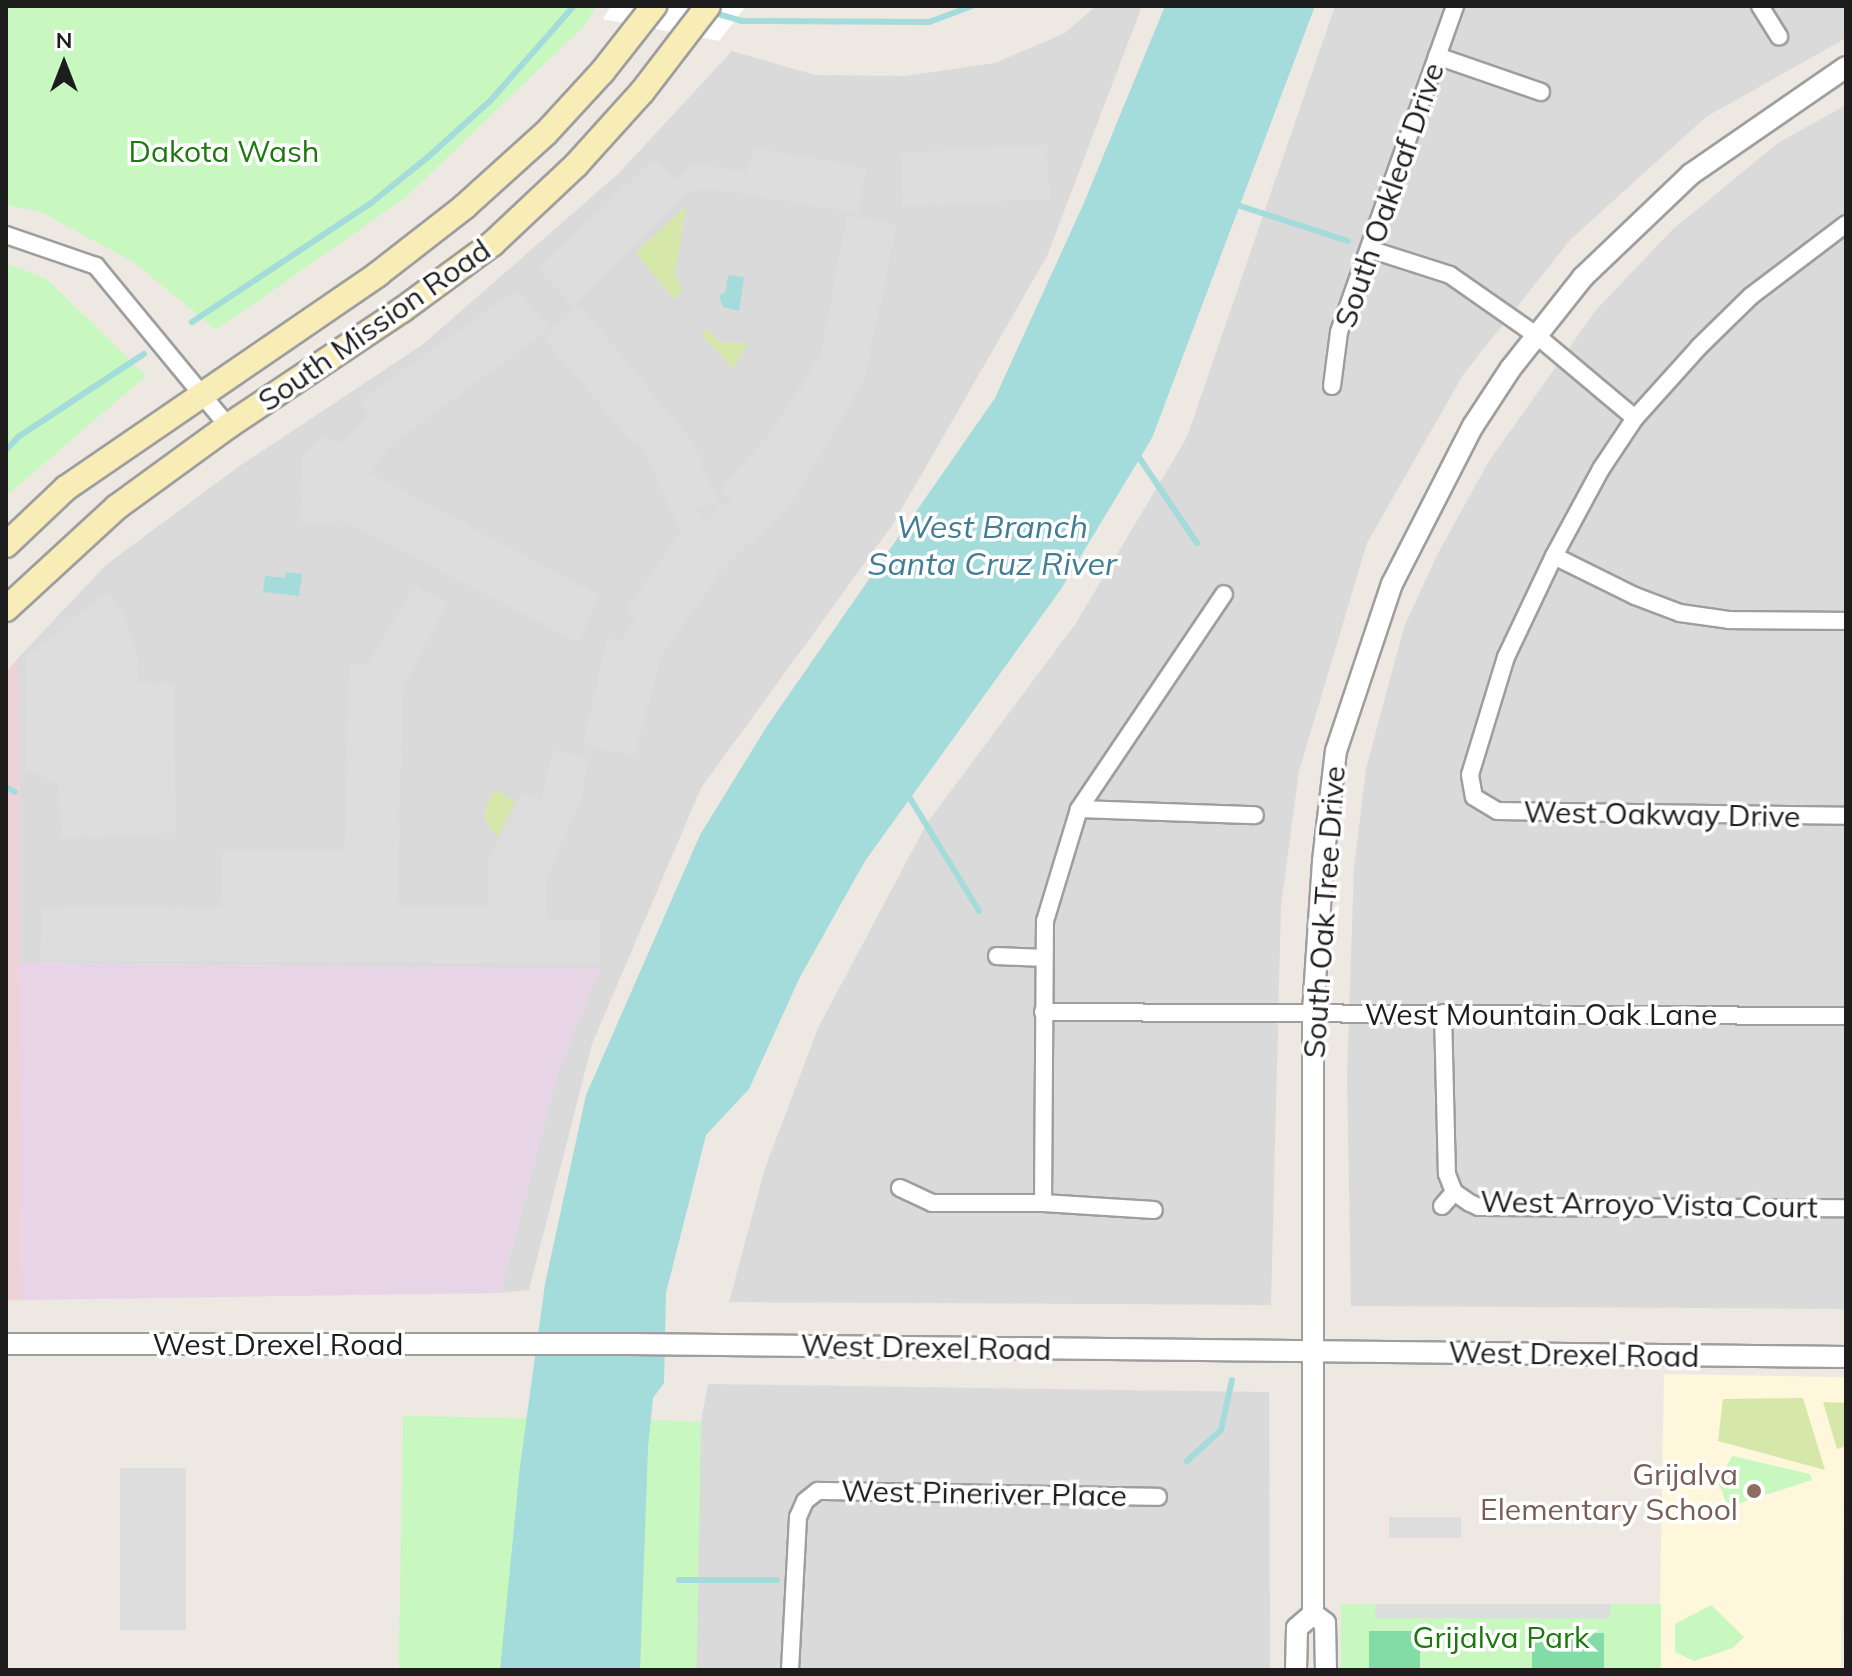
<!DOCTYPE html>
<style>
body{margin:0}
#map{position:relative;width:1852px;height:1676px;overflow:hidden;background:#eee8e3;font-family:Mulish,sans-serif}
div>[style]{position:absolute}
[style*='--x']{left:calc(var(--x)*1px);top:calc(var(--y)*1px);width:calc(var(--w)*1px);rotate:calc(var(--a)*1deg)}
.residential>*{inset:0;background:#dbdada}
.commercial>*{inset:0;background:#efd2d7}
.industrial>*{inset:0;background:#e7d5e7}
.education>*{inset:0;background:#fef7dc;transform-origin:0 0}
.grass>*{inset:0;background:#d6e8a9}
.park>*{inset:0;background:#c8f8c0;transform-origin:0 0}
.pitch>*{inset:0;background:#81dda5;transform-origin:0 0}
.parking>*{inset:0;background:#ddd;transform-origin:0 0}
.water>*{inset:0;background:#a4dbdb}
.pier>*{inset:0;background:#fff}
.stream>*{height:6px;margin:-3px;padding:0 3px;transform-origin:3px;border-radius:3px;background:#a4dbdb}
.roads{filter:drop-shadow(2px 0 #9e9e9e) drop-shadow(-2px 0 #9e9e9e) drop-shadow(0 2px #9e9e9e) drop-shadow(0 -2px #9e9e9e)}
.minor>*{height:16px;margin:-8px;padding:0 8px;transform-origin:8px;border-radius:8px;background:#fff}
.tertiary>*{height:20px;margin:-10px;padding:0 10px;transform-origin:10px;border-radius:10px;background:#fff}
.secondary>*{height:24px;margin:-12px;padding:0 12px;transform-origin:12px;border-radius:12px;background:#f8edb7}
.dots>*{width:22px;height:22px;translate:-50% -50%;box-sizing:border-box;border:4px solid #fff;border-radius:50%}
span{translate:-50% -50%;white-space:nowrap;text-align:center;line-height:1.15;-webkit-text-stroke:7px #fff;paint-order:stroke}
.park-label{font-size:30px;color:#1b790d}
.street-label{font-size:30px;color:#1d1d1d}
.education-label{font-size:30px;color:#785e54}
.right{translate:-100% -50%;text-align:right}
.water-label{font-size:32px;color:#427d94;font-style:italic}
.frame{position:absolute;inset:0;border:8px solid #1d1d1d;pointer-events:none}
.north{position:absolute;left:24px;top:24px;width:80px;height:80px;-webkit-text-stroke:6px #fff;paint-order:stroke;rotate:0deg;font-size:22px;font-weight:700;line-height:32px;text-align:center;color:#1d1d1d}
.north::after{content:'';display:block;margin:auto;width:28px;height:36px;background:#1d1d1d;clip-path:polygon(50% 0,100% 100%,50% 72%,0 100%)}
</style>
<div id="map">
<div class="residential">
<div style="clip-path:polygon(1096px 6px,1142px 6px,1047px 256px,893px 524px,701px 788px,592px 1044px,529px 1290px,500px 1293px,558px 1072px,599px 969px,19px 963px,18px 658px,107px 564px,238px 467px,422px 345px,619px 173px,732px 51px,815px 75px,905px 76px,995px 63px,1065px 33px)"></div>
<div style="clip-path:polygon(1335px 6px,1846px 6px,1846px 38px,1706px 117px,1570px 240px,1463px 375px,1367px 543px,1299px 771px,1281px 906px,1271px 1305px,729px 1302px,765px 1168px,818px 1028px,927px 823px,1076px 623px,1187px 437px)"></div>
<div style="clip-path:polygon(1846px 105px,1846px 1309px,1351px 1306px,1347px 1075px,1354px 868px,1366px 769px,1404px 627px,1437px 555px,1489px 461px,1596px 310px,1672px 230px,1778px 143px)"></div>
<div style="clip-path:polygon(708px 1384px,1269px 1392px,1270px 1670px,685px 1670px,701px 1421px)"></div>
</div>
<div class="commercial">
<div style="clip-path:polygon(18px 658px,22px 1300px,6px 1300px,6px 673px)"></div>
</div>
<div class="industrial">
<div style="clip-path:polygon(19px 963px,599px 969px,558px 1072px,500px 1293px,22px 1300px)"></div>
</div>
<div class="education">
<div style="left:1664px;top:1374px;width:182px;height:296px;rotate:1deg"></div>
</div>
<div class="grass">
<div style="clip-path:polygon(686px 206px,675px 275px,683px 289px,674px 300px,636px 253px)"></div>
<div style="clip-path:polygon(707px 329px,720px 342px,748px 343px,733px 368px,701px 334px)"></div>
<div style="clip-path:polygon(496px 790px,515px 803px,497px 838px,485px 819px,486px 805px)"></div>
<div style="clip-path:polygon(1803px 1398px,1825px 1470px,1718px 1441px,1723px 1399px)"></div>
<div style="clip-path:polygon(1823px 1402px,1846px 1403px,1846px 1446px,1837px 1449px)"></div>
</div>
<div class="park">
<div style="clip-path:polygon(6px 6px,596px 6px,585px 25px,405px 198px,216px 330px,135px 263px,39px 211px,6px 205px)"></div>
<div style="clip-path:polygon(6px 263px,48px 280px,146px 376px,6px 496px)"></div>
<div style="left:403px;top:1416px;width:298px;height:254px;rotate:1deg"></div>
<div style="clip-path:polygon(1732px 1456px,1810px 1474px,1812px 1480px,1728px 1507px,1718px 1482px)"></div>
<div style="left:1341px;top:1604px;width:320px;height:66px"></div>
<div style="clip-path:polygon(1711px 1605px,1744px 1637px,1733px 1648px,1694px 1661px,1675px 1652px,1675px 1624px)"></div>
</div>
<div class="pitch">
<div style="left:1369px;top:1631px;width:51px;height:39px"></div>
<div style="left:1604px;top:1633px;width:37px;height:72px;rotate:90deg"></div>
</div>
<div class="parking">
<div style="left:1047px;top:145px;width:54px;height:147px;rotate:87deg"></div>
<div style="clip-path:polygon(755px 147px,867px 169px,858px 213px,706px 188px,686px 193px,574px 306px,538px 268px,655px 159px,675px 181px,695px 163px,747px 173px)"></div>
<div style="clip-path:polygon(847px 216px,897px 224px,865px 378px,793px 500px,724px 567px,662px 653px,635px 756px,583px 744px,607px 638px,622px 641px,636px 618px,626px 611px,681px 532px,644px 450px,628px 437px,543px 336px,580px 306px,694px 445px,718px 502px,697px 509px,704px 522px,730px 500px,720px 490px,770px 434px,821px 355px)"></div>
<div style="clip-path:polygon(516px 290px,549px 328px,387px 448px,370px 473px,599px 596px,578px 642px,345px 521px,300px 524px,302px 457px,324px 435px,338px 446px,370px 415px,360px 401px)"></div>
<div style="clip-path:polygon(414px 587px,447px 602px,403px 686px,397px 906px,488px 906px,488px 861px,523px 793px,541px 800px,553px 750px,588px 758px,581px 799px,546px 878px,546px 905px,548px 920px,599px 921px,599px 964px,41px 960px,42px 907px,221px 908px,222px 851px,345px 851px,349px 664px,369px 663px)"></div>
<div style="clip-path:polygon(107px 592px,125px 617px,138px 658px,137px 682px,174px 684px,175px 833px,61px 838px,59px 784px,26px 769px,26px 658px)"></div>
<div style="left:120px;top:1468px;width:66px;height:162px"></div>
<div style="left:1461px;top:1517px;width:21px;height:72px;rotate:90deg"></div>
<div style="left:1375px;top:1604px;width:235px;height:14px"></div>
</div>
<div class="water">
<div style="clip-path:polygon(1165px 6px,1315px 6px,1152px 438px,1061px 589px,865px 861px,800px 977px,749px 1089px,706px 1135px,666px 1293px,664px 1383px,653px 1398px,648px 1448px,640px 1670px,500px 1670px,520px 1466px,545px 1284px,586px 1095px,700px 835px,767px 726px,995px 398px,1083px 205px)"></div>
<div style="clip-path:polygon(728px 275px,744px 277px,739px 311px,723px 307px,719px 296px,726px 291px)"></div>
<div style="clip-path:polygon(286px 572px,302px 574px,299px 596px,263px 592px,265px 576px,285px 578px)"></div>
</div>
<div class="pier">
<div style="clip-path:polygon(611px 6px,746px 6px,719px 41px,603px 19px)"></div>
</div>
<div class="stream">
<div style="--x:711;--y:12;--w:32;--a:16"></div>
<div style="--x:742;--y:21;--w:187;--a:0.3"></div>
<div style="--x:929;--y:22;--w:46;--a:-20.4"></div>
<div style="--x:1234;--y:204;--w:120;--a:18"></div>
<div style="--x:192;--y:322;--w:215;--a:-33.6"></div>
<div style="--x:371;--y:203;--w:73;--a:-38.9"></div>
<div style="--x:428;--y:157;--w:85;--a:-42.1"></div>
<div style="--x:491;--y:100;--w:125;--a:-48.6"></div>
<div style="--x:6;--y:450;--w:18;--a:-47"></div>
<div style="--x:18;--y:437;--w:151;--a:-33.4"></div>
<div style="--x:1136;--y:453;--w:109;--a:55.9"></div>
<div style="--x:6;--y:787;--w:10;--a:29"></div>
<div style="--x:908;--y:795;--w:136;--a:58.5"></div>
<div style="--x:1187;--y:1461;--w:46;--a:-42.4"></div>
<div style="--x:1221;--y:1430;--w:51;--a:-77.6"></div>
<div style="--x:679;--y:1580;--w:98;--a:0"></div>
</div>
<div class="roads">
<div class="minor">
<div style="--x:1760;--y:6;--w:36;--a:58"></div>
<div style="--x:1437;--y:56;--w:110;--a:19.1"></div>
<div style="--x:1846;--y:224;--w:119;--a:142.8"></div>
<div style="--x:1751;--y:296;--w:73;--a:135.6"></div>
<div style="--x:1699;--y:347;--w:96;--a:132"></div>
<div style="--x:1635;--y:418;--w:61;--a:123.7"></div>
<div style="--x:1601;--y:469;--w:99;--a:118.4"></div>
<div style="--x:1554;--y:556;--w:112;--a:115.4"></div>
<div style="--x:1506;--y:657;--w:123;--a:107"></div>
<div style="--x:1470;--y:775;--w:22;--a:80"></div>
<div style="--x:1474;--y:797;--w:27;--a:31"></div>
<div style="--x:1497;--y:811;--w:349;--a:0.8"></div>
<div style="--x:6;--y:235;--w:95;--a:19"></div>
<div style="--x:96;--y:266;--w:207;--a:50.5"></div>
<div style="--x:1369;--y:249;--w:85;--a:17.8"></div>
<div style="--x:1450;--y:275;--w:105;--a:34.9"></div>
<div style="--x:1536;--y:335;--w:129;--a:40"></div>
<div style="--x:1332;--y:386;--w:54;--a:-82.6"></div>
<div style="--x:1339;--y:332;--w:346;--a:-70.4"></div>
<div style="--x:1554;--y:556;--w:90;--a:26.3"></div>
<div style="--x:1635;--y:596;--w:48;--a:20.7"></div>
<div style="--x:1680;--y:613;--w:49;--a:8.1"></div>
<div style="--x:1729;--y:620;--w:117;--a:0.5"></div>
<div style="--x:1079;--y:809;--w:176;--a:2"></div>
<div style="--x:997;--y:956;--w:47;--a:2.4"></div>
<div style="--x:1043;--y:1012;--w:803;--a:0.29"></div>
<div style="--x:1443;--y:1013;--w:161;--a:88.6"></div>
<div style="--x:1447;--y:1174;--w:19;--a:69"></div>
<div style="--x:1454;--y:1192;--w:19;--a:35"></div>
<div style="--x:1470;--y:1203;--w:10;--a:24"></div>
<div style="--x:1479;--y:1207;--w:367;--a:0.2"></div>
<div style="--x:900;--y:1188;--w:35;--a:25"></div>
<div style="--x:932;--y:1203;--w:111;--a:0"></div>
<div style="--x:1043;--y:1203;--w:111;--a:3.6"></div>
<div style="--x:1043;--y:1203;--w:282;--a:-89.6"></div>
<div style="--x:1045;--y:921;--w:117;--a:-73.1"></div>
<div style="--x:1079;--y:809;--w:259;--a:-56"></div>
<div style="--x:1442;--y:1206;--w:18;--a:-49"></div>
<div style="--x:790;--y:1670;--w:153;--a:-87"></div>
<div style="--x:798;--y:1517;--w:17;--a:-66"></div>
<div style="--x:805;--y:1501;--w:16;--a:-38"></div>
<div style="--x:818;--y:1491;--w:340;--a:1"></div>
</div>
<div class="tertiary">
<div style="--x:6;--y:1344;--w:624;--a:0"></div>
<div style="--x:630;--y:1344;--w:1216;--a:0.61"></div>
<div style="--x:1313;--y:1614;--w:602;--a:-90"></div>
<div style="--x:1313;--y:1012;--w:151;--a:-86.2"></div>
<div style="--x:1323;--y:861;--w:111;--a:-83.3"></div>
<div style="--x:1336;--y:751;--w:176;--a:-71.5"></div>
<div style="--x:1392;--y:584;--w:178;--a:-62.9"></div>
<div style="--x:1473;--y:426;--w:69;--a:-56.8"></div>
<div style="--x:1511;--y:368;--w:116;--a:-51.6"></div>
<div style="--x:1583;--y:277;--w:149;--a:-43.6"></div>
<div style="--x:1691;--y:174;--w:188;--a:-34.6"></div>
<div style="--x:1313;--y:1614;--w:15;--a:37"></div>
<div style="--x:1325;--y:1623;--w:47;--a:88.8"></div>
<div style="--x:1296;--y:1670;--w:42;--a:-88.6"></div>
<div style="--x:1297;--y:1628;--w:21;--a:-41"></div>
</div>
<div class="secondary">
<div style="--x:6;--y:545;--w:83;--a:-43.5"></div>
<div style="--x:66;--y:488;--w:378;--a:-34.4"></div>
<div style="--x:378;--y:274;--w:109;--a:-37.9"></div>
<div style="--x:464;--y:207;--w:110;--a:-42.1"></div>
<div style="--x:546;--y:133;--w:84;--a:-47.4"></div>
<div style="--x:603;--y:71;--w:83;--a:-51.9"></div>
<div style="--x:6;--y:609;--w:151;--a:-42.6"></div>
<div style="--x:117;--y:507;--w:137;--a:-36.1"></div>
<div style="--x:228;--y:426;--w:209;--a:-33.7"></div>
<div style="--x:402;--y:310;--w:112;--a:-36.3"></div>
<div style="--x:492;--y:244;--w:115;--a:-43.2"></div>
<div style="--x:576;--y:165;--w:98;--a:-47.9"></div>
<div style="--x:642;--y:92;--w:108;--a:-52.5"></div>
</div>
</div>
<div class="dots">
<div style="left:1754px;top:1491px;background:#8d6e63"></div>
</div>
<div class="park-label">
<span style="left:224px;top:151px">Dakota Wash</span>
<span style="left:1501px;top:1637px">Grijalva Park</span>
</div>
<div class="street-label">
<span style="left:1389px;top:195px;rotate:-71deg">South Oakleaf Drive</span>
<span style="left:374px;top:325px;rotate:-35deg">South Mission Road</span>
<span style="left:1662px;top:814px;rotate:1deg">West Oakway Drive</span>
<span style="left:1324px;top:912px;rotate:-86deg">South Oak Tree Drive</span>
<span style="left:1541px;top:1014px">West Mountain Oak Lane</span>
<span style="left:1649px;top:1204px;rotate:1deg">West Arroyo Vista Court</span>
<span style="left:278px;top:1344px">West Drexel Road</span>
<span style="left:926px;top:1347px;rotate:1deg">West Drexel Road</span>
<span style="left:1574px;top:1354px;rotate:1deg">West Drexel Road</span>
<span style="left:984px;top:1493px;rotate:1deg">West Pineriver Place</span>
</div>
<div class="education-label">
<span class="right" style="left:1738px;top:1491px">Grijalva<br>Elementary School</span>
</div>
<div class="water-label">
<span style="left:992px;top:545px">West Branch<br>Santa Cruz River</span>
</div>
<div class="frame"></div>
<div class="north">N</div>
</div>
